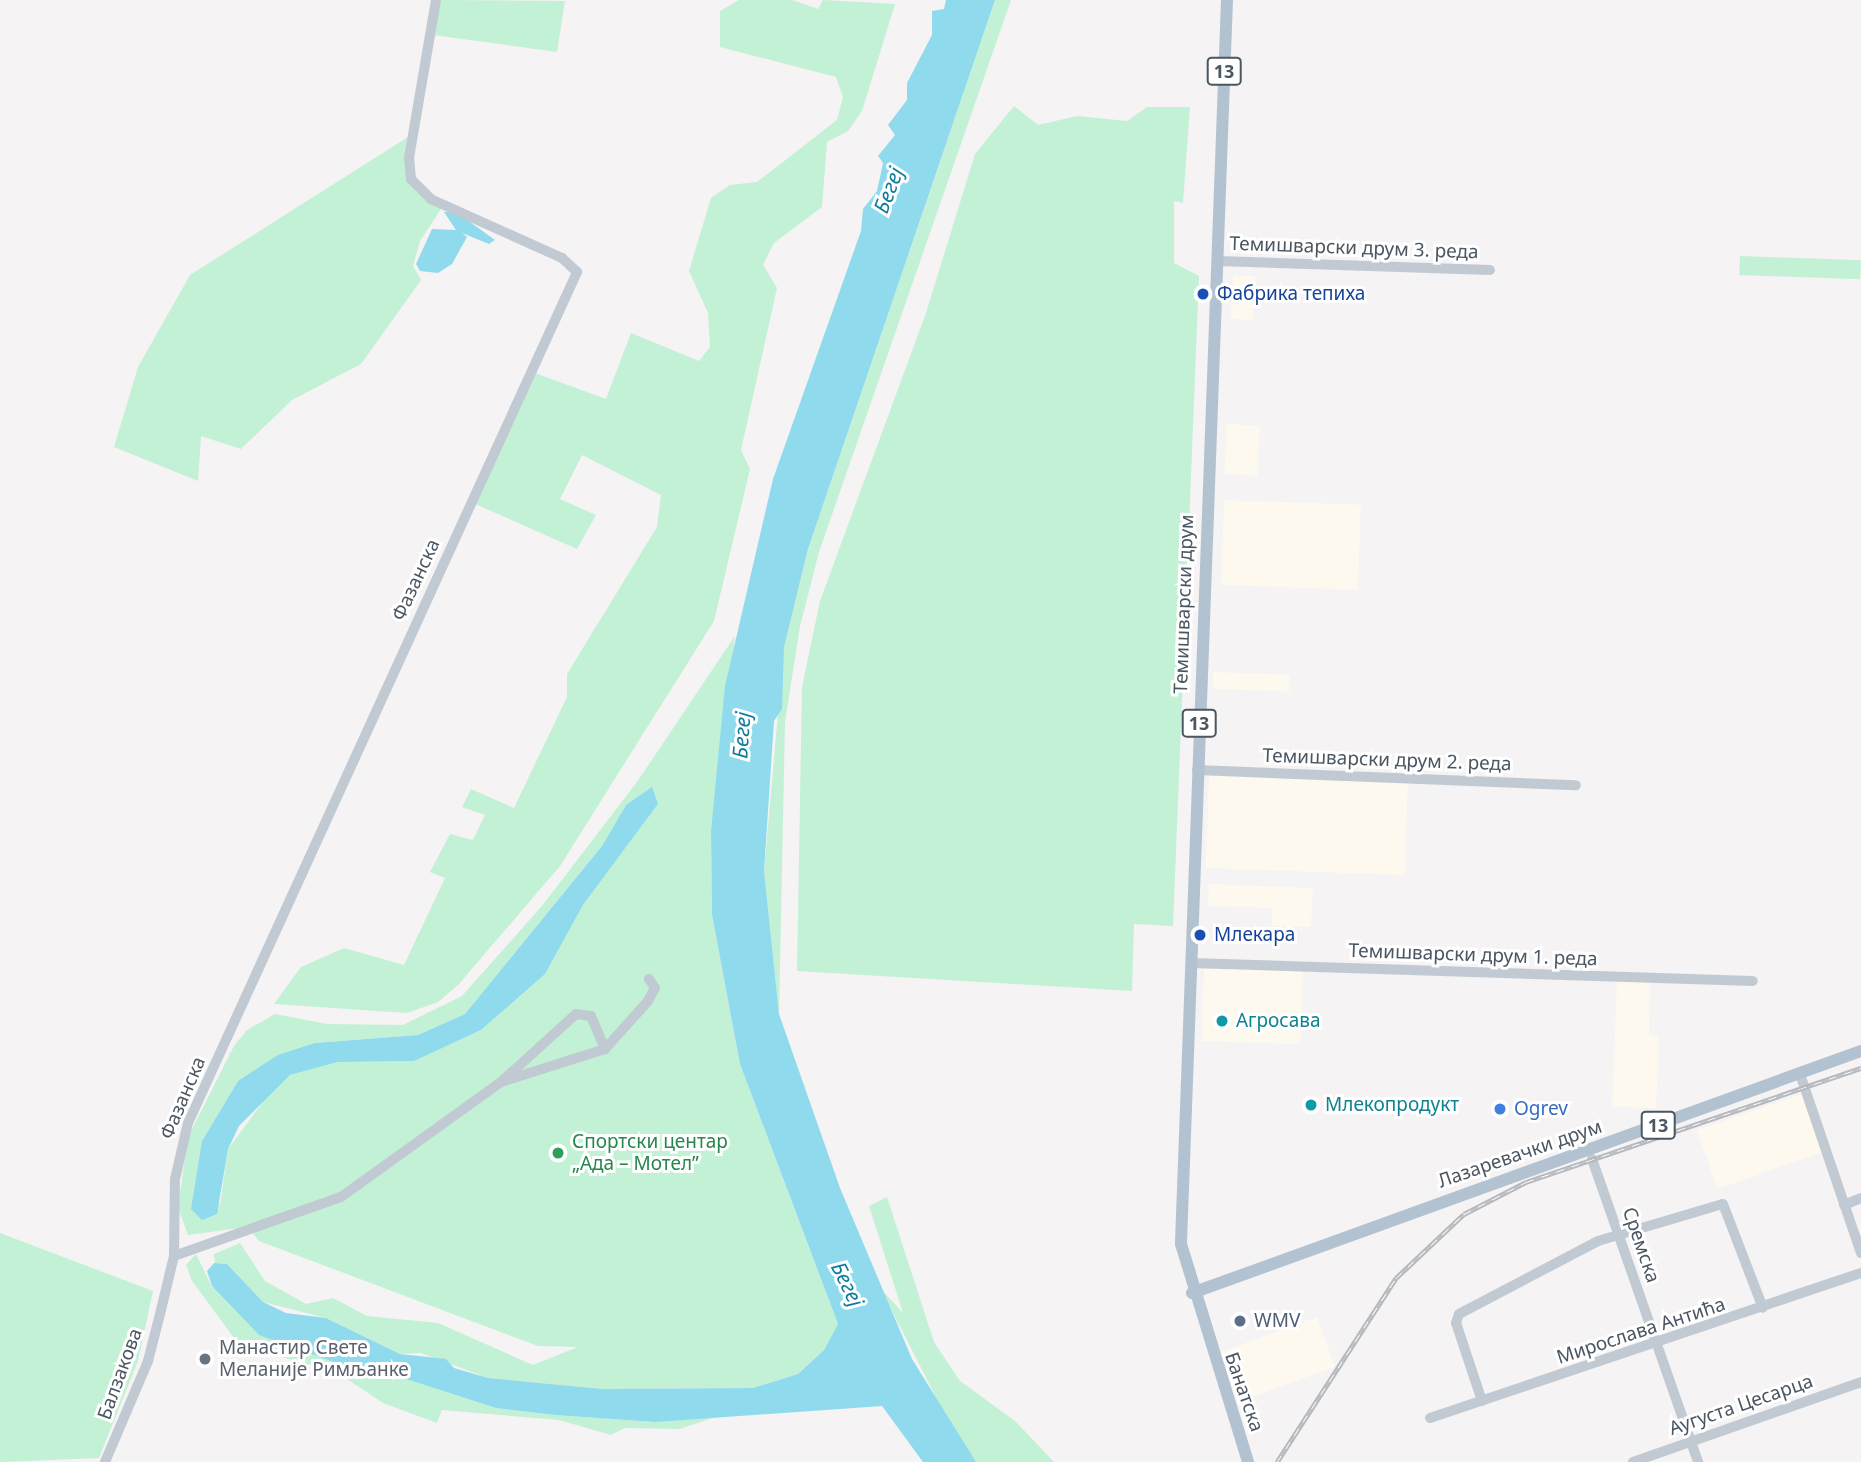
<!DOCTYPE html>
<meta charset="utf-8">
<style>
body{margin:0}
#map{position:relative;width:1861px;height:1462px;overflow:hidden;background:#f5f3f3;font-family:"Noto Sans",sans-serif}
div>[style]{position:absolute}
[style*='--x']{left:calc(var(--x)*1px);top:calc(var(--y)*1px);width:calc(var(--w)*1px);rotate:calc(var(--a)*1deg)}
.commercial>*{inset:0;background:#fdf9ef;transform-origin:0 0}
.green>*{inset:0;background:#c3f1d5;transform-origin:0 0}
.water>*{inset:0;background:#90daee}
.minor>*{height:10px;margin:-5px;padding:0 5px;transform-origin:5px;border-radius:5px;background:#c1cad2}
.major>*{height:12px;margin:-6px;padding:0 6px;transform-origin:6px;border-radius:6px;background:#b3c2d1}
.rail>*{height:5px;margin-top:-2.5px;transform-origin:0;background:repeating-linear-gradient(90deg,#fff 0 8px,#b5b8bd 0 16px);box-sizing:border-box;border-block:2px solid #b5b8bd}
.dots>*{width:19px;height:19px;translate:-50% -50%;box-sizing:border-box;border:4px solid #fff;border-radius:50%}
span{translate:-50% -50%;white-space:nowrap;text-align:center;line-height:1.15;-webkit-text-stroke:6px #fff;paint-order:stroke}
.shield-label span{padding:2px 5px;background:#fff;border:2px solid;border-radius:5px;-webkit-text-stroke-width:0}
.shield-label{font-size:18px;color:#4a5661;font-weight:700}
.street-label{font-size:19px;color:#4a5661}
.transit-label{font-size:19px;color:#164399}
.left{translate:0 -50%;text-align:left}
.culture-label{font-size:19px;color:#0d838f}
.shop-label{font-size:19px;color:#366cbe}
.leisure-label{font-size:19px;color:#27864d}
.service-label{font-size:19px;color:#4e5e75}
.worship-label{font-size:19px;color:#5b616d}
.water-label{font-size:21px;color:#0c7c9b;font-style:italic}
</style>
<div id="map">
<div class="commercial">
<div style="left:1233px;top:275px;width:22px;height:44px;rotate:3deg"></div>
<div style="left:1227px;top:424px;width:33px;height:50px;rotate:3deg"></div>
<div style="left:1224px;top:500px;width:137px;height:85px;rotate:2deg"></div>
<div style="left:1213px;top:672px;width:77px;height:17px;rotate:2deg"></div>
<div style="left:1209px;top:776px;width:199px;height:92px;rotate:2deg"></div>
<div style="clip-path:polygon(1209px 884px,1313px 888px,1311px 927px,1272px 926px,1272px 908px,1208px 906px)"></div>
<div style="left:1204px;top:967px;width:99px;height:74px;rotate:2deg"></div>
<div style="clip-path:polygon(1617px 981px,1650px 982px,1649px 1035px,1659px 1036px,1656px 1108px,1612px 1107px)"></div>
<div style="left:1802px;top:1094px;width:62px;height:111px;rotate:71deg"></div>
<div style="left:1317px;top:1317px;width:53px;height:103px;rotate:70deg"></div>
</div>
<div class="green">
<div style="clip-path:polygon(441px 0,565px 1px,557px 52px,433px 35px)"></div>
<div style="clip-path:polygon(739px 0,792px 0,818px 9px,823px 0,895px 4px,862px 111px,848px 131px,827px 142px,822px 207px,774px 243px,763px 265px,777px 288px,741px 450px,750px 469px,714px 621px,560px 866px,458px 985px,438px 1002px,407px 1013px,274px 1004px,301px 967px,344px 948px,404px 965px,445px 878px,430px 872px,450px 834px,473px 840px,485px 815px,462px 807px,471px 789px,514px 808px,567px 697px,567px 674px,657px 527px,661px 495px,582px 455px,560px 499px,596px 515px,577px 549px,473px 503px,535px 373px,606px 399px,631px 333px,699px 361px,710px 347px,708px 313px,689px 271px,711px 198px,730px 185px,757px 182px,837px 120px,843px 97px,836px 77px,720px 47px,720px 11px)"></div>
<div style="clip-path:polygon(995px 0,1011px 0,819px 552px,800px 626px,785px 722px,779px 1014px,764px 871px,784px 646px,808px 549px)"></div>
<div style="clip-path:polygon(1014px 106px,1038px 125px,1077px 116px,1127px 121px,1147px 107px,1190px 107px,1183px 203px,1174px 201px,1174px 263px,1199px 276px,1173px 926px,1134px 924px,1132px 991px,797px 971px,802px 687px,820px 601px,926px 313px,975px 154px)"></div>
<div style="clip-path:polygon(408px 137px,415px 189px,441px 209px,420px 241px,413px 266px,421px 280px,361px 364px,292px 400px,241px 449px,201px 436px,198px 481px,114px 447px,138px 367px,190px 275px)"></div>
<div style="left:1740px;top:256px;width:121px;height:19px;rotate:2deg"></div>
<div style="clip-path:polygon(evenodd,735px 636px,711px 831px,712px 915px,740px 1064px,838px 1324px,824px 1350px,798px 1374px,753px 1388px,603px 1389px,488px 1378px,421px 1353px,400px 1354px,326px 1318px,263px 1302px,227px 1264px,215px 1263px,214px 1254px,240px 1243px,265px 1281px,306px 1304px,333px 1298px,367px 1316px,438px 1323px,533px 1365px,578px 1347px,538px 1346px,259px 1241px,248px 1227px,188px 1235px,178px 1208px,188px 1137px,234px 1046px,247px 1030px,275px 1014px,327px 1024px,403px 1025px,462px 996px,542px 906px,637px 782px,735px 636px,658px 804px,583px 905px,545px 974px,481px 1030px,413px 1061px,338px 1062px,290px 1075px,271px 1091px,228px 1149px,220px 1206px,202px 1141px,238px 1081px,315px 1043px,418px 1035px,465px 1014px,602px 846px,626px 805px,658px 804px)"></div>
<div style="clip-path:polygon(887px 1197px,934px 1342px,960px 1381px,1015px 1421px,1054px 1462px,976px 1462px,951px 1427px,881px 1289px,903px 1313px,869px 1206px)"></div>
<div style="clip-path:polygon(0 1233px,153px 1291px,138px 1361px,99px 1458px,0 1462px)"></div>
<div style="clip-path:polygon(196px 1254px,212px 1287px,381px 1379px,406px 1379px,496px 1408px,555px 1415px,655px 1422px,727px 1413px,680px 1429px,625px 1428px,611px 1435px,559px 1420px,442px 1410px,437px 1423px,383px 1403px,335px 1371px,240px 1346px,192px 1281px,186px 1265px)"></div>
</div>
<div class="water">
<div style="clip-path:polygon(946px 0,995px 0,808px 549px,784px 647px,782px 709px,774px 721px,764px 871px,779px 1014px,840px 1188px,912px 1359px,976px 1462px,923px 1462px,882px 1406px,655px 1422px,555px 1415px,496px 1408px,406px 1379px,381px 1379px,259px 1335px,212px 1286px,207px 1271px,214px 1263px,227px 1264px,263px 1302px,286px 1313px,326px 1318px,400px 1354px,446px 1359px,454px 1368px,488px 1378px,603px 1389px,753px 1388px,798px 1374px,824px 1350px,838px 1324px,740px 1064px,712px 915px,711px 831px,725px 686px,773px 479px,861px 231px,863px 209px,877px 191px,883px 163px,878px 156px,895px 135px,888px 125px,907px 100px,907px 83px,932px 35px,932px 11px,944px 9px)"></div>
<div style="clip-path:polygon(444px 212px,456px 212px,495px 240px,489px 244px,462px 233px,467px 237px,452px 264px,438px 273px,420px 271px,416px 264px,432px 229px,456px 230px)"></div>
<div style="clip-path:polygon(652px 787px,658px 804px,583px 905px,545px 974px,481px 1030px,414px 1061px,338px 1062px,290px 1075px,239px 1126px,228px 1149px,217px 1214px,202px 1220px,191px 1209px,202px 1141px,238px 1081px,278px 1055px,315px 1043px,418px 1035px,465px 1014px,602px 846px,626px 805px)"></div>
</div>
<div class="minor">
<div style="--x:1218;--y:261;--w:272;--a:1.9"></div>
<div style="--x:1197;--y:770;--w:379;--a:2.3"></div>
<div style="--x:1191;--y:963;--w:562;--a:1.83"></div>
<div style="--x:605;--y:1049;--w:64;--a:-48.1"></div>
<div style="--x:648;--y:1001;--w:15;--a:-62"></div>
<div style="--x:655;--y:988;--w:11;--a:-124"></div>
<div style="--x:1800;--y:1074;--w:189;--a:71.2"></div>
<div style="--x:1592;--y:1159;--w:321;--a:70.7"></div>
<div style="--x:1844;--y:1205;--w:18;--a:-22"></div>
<div style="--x:174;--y:1256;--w:177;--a:-19.5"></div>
<div style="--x:341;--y:1197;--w:197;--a:-35.7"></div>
<div style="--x:501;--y:1082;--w:101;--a:-42.2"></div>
<div style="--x:576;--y:1014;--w:15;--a:8"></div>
<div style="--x:591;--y:1016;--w:36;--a:67"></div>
<div style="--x:605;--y:1049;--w:109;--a:162.4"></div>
<div style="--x:1482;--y:1401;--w:82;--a:-108.4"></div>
<div style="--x:1456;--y:1323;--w:9;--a:-72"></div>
<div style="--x:1459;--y:1314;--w:157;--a:-27.7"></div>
<div style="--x:1598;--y:1241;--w:130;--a:-16.5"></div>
<div style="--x:1723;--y:1204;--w:111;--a:69"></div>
<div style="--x:1430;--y:1418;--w:455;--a:-18.6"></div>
<div style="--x:105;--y:1462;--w:110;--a:-66.9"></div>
<div style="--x:148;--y:1361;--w:53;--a:-75.7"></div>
<div style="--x:161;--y:1310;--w:56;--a:-76.5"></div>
<div style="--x:174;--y:1256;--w:77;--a:-89.3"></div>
<div style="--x:175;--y:1179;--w:57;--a:-76.9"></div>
<div style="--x:188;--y:1123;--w:936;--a:-65.43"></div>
<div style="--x:577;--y:272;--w:21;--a:-137"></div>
<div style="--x:562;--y:258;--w:144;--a:-155.8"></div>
<div style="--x:431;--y:199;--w:28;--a:-135"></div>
<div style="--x:411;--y:179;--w:21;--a:-95"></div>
<div style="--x:409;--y:158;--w:160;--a:-80.3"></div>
<div style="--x:1633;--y:1462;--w:242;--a:-19.3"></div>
</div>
<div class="major">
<div style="--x:1227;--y:0;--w:1245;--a:92.12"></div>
<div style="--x:1181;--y:1244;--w:228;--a:72.9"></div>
<div style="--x:1192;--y:1293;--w:711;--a:-19.89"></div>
</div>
<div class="rail">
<div style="--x:1277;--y:1462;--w:219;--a:-57.1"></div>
<div style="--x:1396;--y:1278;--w:93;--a:-43.3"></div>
<div style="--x:1464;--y:1214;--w:70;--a:-27.3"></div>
<div style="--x:1526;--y:1182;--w:354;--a:-18.8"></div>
</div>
<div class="dots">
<div style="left:1203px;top:294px;background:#1a4fb4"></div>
<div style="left:1200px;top:935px;background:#1a4fb4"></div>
<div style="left:1222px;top:1021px;background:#0f9aa8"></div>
<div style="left:1311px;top:1105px;background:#0f9aa8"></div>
<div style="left:1500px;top:1109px;background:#3f7fe0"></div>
<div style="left:558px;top:1153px;background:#2e9e5b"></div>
<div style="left:1240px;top:1321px;background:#5c6f8a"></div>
<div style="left:205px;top:1359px;background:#6b7280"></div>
</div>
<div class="shield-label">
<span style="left:1224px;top:71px">13</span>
<span style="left:1199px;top:723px">13</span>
<span style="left:1658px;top:1125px">13</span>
</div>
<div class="street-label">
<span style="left:1354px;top:248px;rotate:2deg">Темишварски друм 3. реда</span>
<span style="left:416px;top:580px;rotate:-65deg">Фазанска</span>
<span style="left:1184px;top:604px;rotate:-88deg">Темишварски друм</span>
<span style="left:1387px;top:760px;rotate:2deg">Темишварски друм 2. реда</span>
<span style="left:1473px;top:955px;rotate:2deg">Темишварски друм 1. реда</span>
<span style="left:183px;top:1098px;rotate:-67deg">Фазанска</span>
<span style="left:1520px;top:1154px;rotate:-19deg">Лазаревачки друм</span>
<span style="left:1641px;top:1245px;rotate:71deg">Сремска</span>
<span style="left:1641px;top:1331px;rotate:-18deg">Мирослава Антића</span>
<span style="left:120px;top:1374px;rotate:-70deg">Балзакова</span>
<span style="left:1244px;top:1392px;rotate:71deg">Банатска</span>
<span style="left:1741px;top:1405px;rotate:-19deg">Аугуста Цесарца</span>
</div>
<div class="transit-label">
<span class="left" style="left:1217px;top:294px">Фабрика тепиха</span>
<span class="left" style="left:1214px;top:935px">Млекара</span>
</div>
<div class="culture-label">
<span class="left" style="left:1236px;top:1021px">Агросава</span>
<span class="left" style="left:1325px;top:1105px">Млекопродукт</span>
</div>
<div class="shop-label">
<span class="left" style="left:1514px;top:1109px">Ogrev</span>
</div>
<div class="leisure-label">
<span class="left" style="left:572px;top:1153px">Спортски центар<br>„Ада – Мотел”</span>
</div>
<div class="service-label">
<span class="left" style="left:1254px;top:1321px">WMV</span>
</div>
<div class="worship-label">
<span class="left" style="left:219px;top:1359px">Манастир Свете<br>Меланије Римљанке</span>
</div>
<div class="water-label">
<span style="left:888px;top:190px;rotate:-69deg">Бегеј</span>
<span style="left:741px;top:735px;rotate:-86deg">Бегеј</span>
<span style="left:848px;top:1284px;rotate:64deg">Бегеј</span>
</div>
</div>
